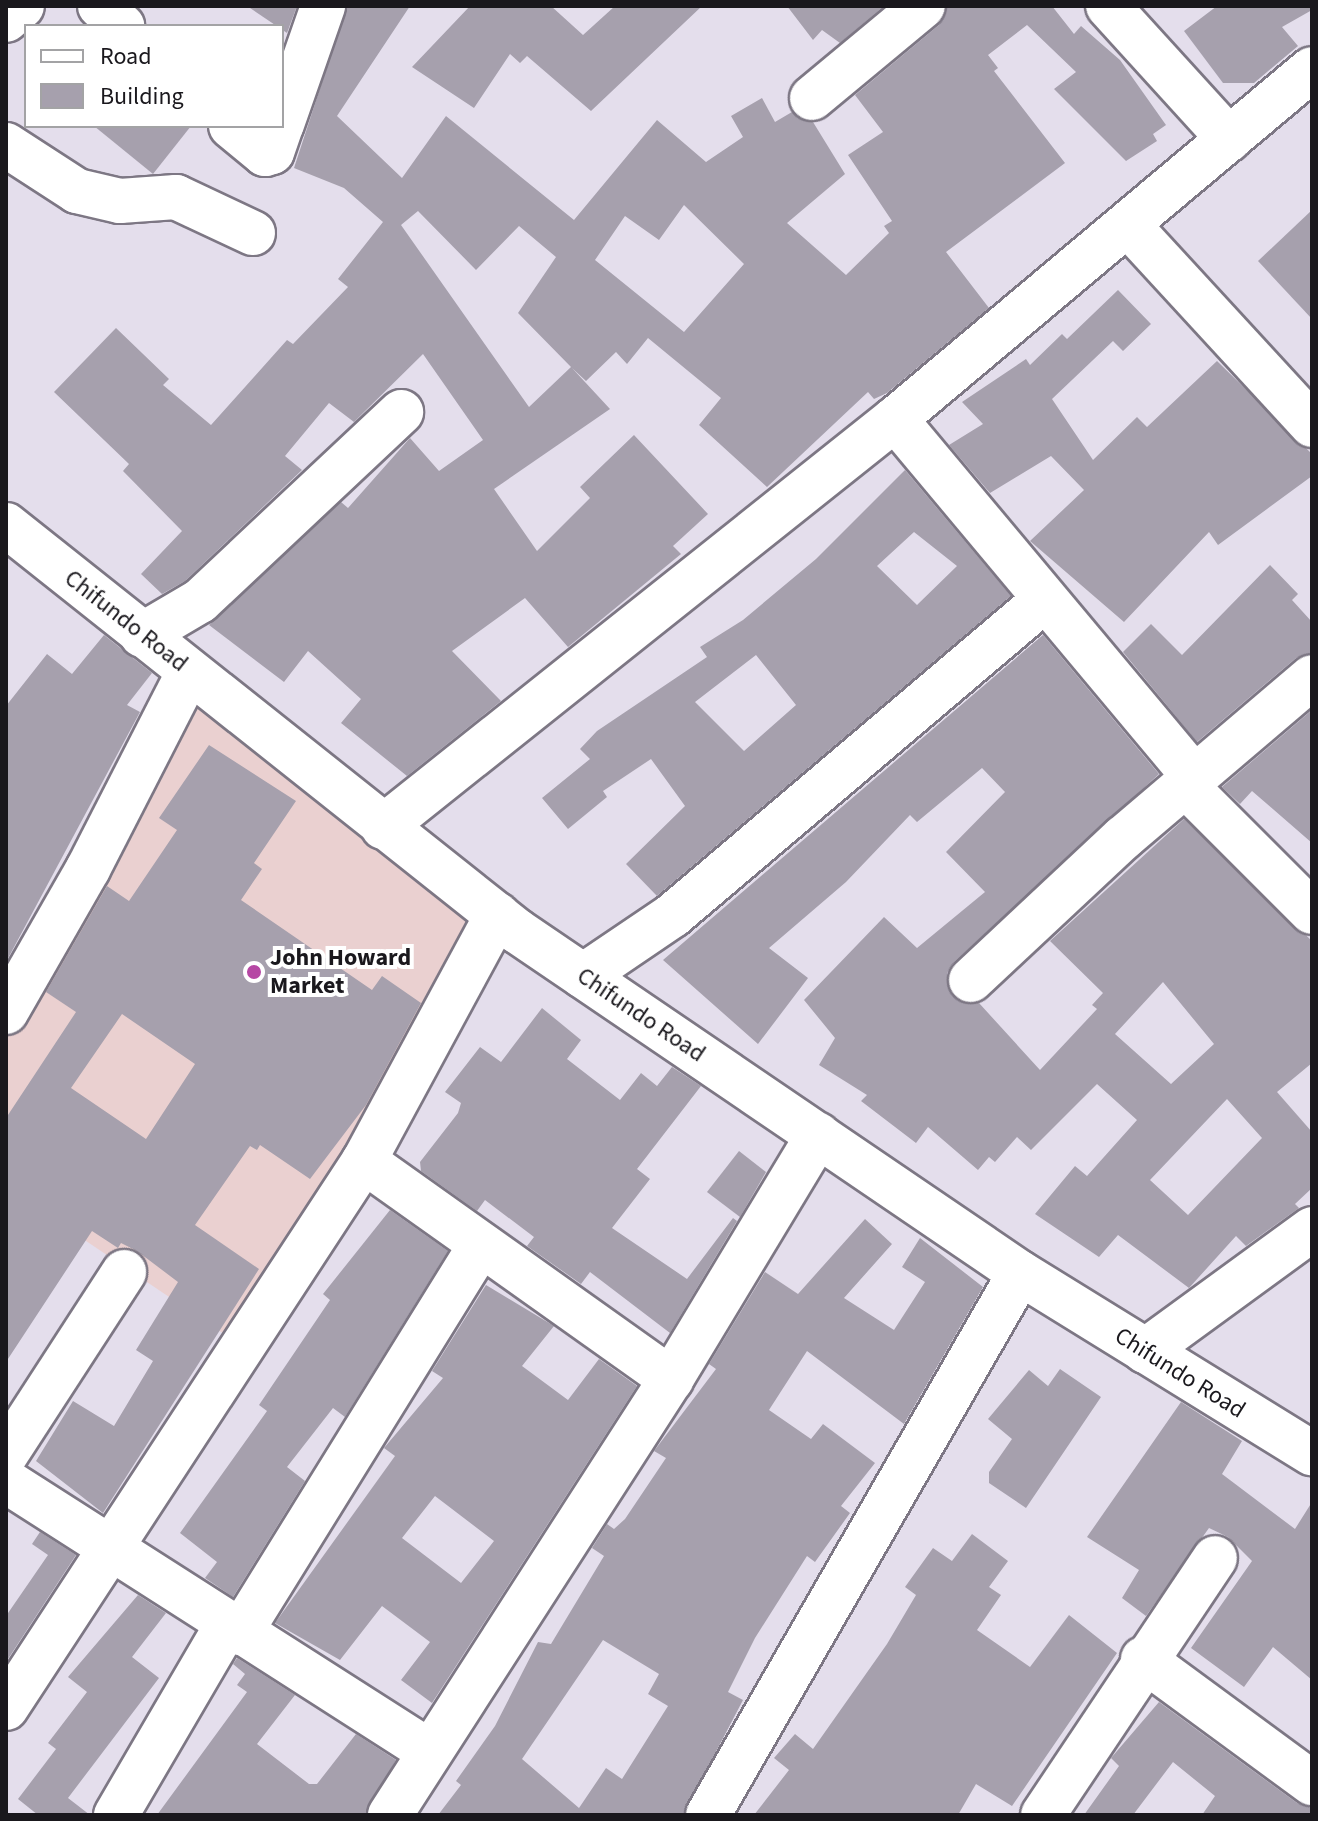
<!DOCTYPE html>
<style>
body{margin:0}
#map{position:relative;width:1318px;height:1821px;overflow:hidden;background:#e4deec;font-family:"Source Sans 3",sans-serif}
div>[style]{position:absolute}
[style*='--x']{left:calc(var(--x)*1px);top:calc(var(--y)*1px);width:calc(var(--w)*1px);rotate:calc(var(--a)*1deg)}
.commercial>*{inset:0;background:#ead0d0}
.building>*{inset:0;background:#a6a0ad}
.roads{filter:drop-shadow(2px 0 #7d7784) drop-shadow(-2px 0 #7d7784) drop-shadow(0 2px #7d7784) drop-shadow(0 -2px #7d7784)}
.minor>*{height:44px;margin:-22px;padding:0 22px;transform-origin:22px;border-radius:22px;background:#fff}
.dots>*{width:22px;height:22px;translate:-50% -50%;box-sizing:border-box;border:4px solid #fff;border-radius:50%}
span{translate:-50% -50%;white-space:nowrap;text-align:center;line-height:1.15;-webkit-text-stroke:8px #fff;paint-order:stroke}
.street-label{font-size:24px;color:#1a181d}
.poi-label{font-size:24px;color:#1a181d;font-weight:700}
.left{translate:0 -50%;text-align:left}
.frame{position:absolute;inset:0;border:8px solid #1a181d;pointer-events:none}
.legend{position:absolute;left:24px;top:24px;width:260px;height:104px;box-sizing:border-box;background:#fff;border:2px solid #a3a3a5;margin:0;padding:10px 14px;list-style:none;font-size:24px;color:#1a181d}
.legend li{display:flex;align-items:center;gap:16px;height:40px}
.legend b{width:40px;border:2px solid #a3a3a5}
</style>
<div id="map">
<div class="commercial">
<div style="clip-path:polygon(200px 693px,507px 923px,227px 1336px,6px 1187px,6px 1020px)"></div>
</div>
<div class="building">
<div style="clip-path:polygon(247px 6px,297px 6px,287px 33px)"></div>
<div style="clip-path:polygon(evenodd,347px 6px,410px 6px,337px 116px,402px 178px,446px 116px,574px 220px,657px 120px,706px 162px,743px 137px,731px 116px,762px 98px,775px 122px,792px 112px,813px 122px,845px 174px,787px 223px,846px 275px,889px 233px,884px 226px,892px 221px,848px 155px,883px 132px,855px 95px,939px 25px,947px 6px,1052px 6px,1074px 34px,1081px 26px,1120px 60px,1166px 125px,1153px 134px,1157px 141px,1126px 161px,1054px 89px,1076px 72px,1027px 25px,988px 55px,998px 68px,994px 71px,1065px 163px,946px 252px,989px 308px,887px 393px,874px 399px,868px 392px,767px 487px,699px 425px,721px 398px,648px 338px,627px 364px,616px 352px,586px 381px,572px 368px,610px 409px,494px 489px,537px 551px,590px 498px,580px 487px,634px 435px,708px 514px,673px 546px,681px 554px,568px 647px,525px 598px,452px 651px,501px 701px,407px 776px,341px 723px,361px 699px,308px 651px,284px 682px,209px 625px,341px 502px,348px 508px,410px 438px,439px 471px,483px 440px,423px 354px,354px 422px,329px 403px,285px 456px,302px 470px,185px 581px,162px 594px,141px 574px,182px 531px,123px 471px,129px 464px,54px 392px,116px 328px,169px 379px,163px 385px,211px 425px,287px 340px,293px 344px,348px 287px,338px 279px,383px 222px,344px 188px,294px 168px,347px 6px,684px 205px,744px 264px,684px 332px,595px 260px,625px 216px,659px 240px,684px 205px,347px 6px,418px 211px,476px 270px,519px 226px,556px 257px,518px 313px,571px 367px,529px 407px,401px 225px,418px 211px)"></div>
<div style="clip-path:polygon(470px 6px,551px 6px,583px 35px,615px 6px,702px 6px,591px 111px,527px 56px,520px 63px,510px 54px,474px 108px,412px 67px)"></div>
<div style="clip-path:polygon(787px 6px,884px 6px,840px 43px,822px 30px,813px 40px)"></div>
<div style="clip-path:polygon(1217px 6px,1312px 6px,1312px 10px,1282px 27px,1298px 46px,1254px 83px,1223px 83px,1184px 31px)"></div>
<div style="clip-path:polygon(94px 126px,191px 126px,153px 174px)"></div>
<div style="clip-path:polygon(1312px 210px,1312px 319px,1258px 261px)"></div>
<div style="clip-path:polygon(1118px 290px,1151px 324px,1123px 351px,1113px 341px,1052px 399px,1093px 460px,1137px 417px,1147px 427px,1217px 361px,1312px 454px,1312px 476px,1218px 545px,1209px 532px,1124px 622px,1030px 541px,1084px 490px,1051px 456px,990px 493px,949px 445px,983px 424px,962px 402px,1026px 359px,1030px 365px,1062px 334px,1067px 339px)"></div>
<div style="clip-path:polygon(evenodd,905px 470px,1011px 596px,657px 896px,626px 864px,685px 806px,651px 759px,603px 791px,607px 797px,568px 829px,542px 798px,590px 759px,580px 749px,597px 731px,707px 657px,700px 647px,743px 620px,816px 559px,905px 470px,914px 532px,957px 566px,917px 605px,877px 566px,914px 532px,905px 470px,756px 655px,796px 705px,744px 751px,695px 702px,756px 655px)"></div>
<div style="clip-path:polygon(1270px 565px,1298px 594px,1292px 600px,1312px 622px,1312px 653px,1296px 658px,1197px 742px,1123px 652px,1151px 624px,1182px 655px)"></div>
<div style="clip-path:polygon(104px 635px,152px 673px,127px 705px,140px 712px,6px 962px,6px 706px,47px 654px,72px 674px)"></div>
<div style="clip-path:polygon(evenodd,1043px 635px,1159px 774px,954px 962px,947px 973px,952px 996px,979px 1003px,1040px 1070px,1097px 1009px,1092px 1005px,1103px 993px,1050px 941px,1184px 819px,1312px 941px,1312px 1063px,1277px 1092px,1312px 1132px,1312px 1188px,1295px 1204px,1299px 1208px,1246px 1246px,1236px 1236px,1189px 1288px,1118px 1235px,1099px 1257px,1035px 1214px,1075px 1166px,1087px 1176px,1137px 1120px,1097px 1084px,1031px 1150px,1017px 1137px,995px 1162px,989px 1157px,978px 1170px,928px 1127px,916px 1143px,861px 1101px,867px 1095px,819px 1065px,835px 1038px,804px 1000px,884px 917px,917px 948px,985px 892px,946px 852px,1005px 792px,982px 768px,917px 822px,910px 815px,846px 882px,769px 948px,808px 978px,758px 1044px,663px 960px,1043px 635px,1163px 982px,1214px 1044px,1171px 1084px,1115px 1034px,1163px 982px,1043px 635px,1227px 1099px,1262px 1138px,1188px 1215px,1150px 1180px,1227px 1099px)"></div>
<div style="clip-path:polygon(1312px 710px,1312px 843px,1252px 791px,1240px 804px,1222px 787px)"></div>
<div style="clip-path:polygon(evenodd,209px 745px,296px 801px,254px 863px,262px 869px,241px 900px,372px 990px,382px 976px,421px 1003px,366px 1105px,310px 1179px,260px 1145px,257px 1150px,250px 1146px,195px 1225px,259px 1269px,103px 1513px,36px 1461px,73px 1401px,114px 1426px,153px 1361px,136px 1350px,178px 1282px,137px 1251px,121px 1243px,118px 1248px,92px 1231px,6px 1362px,6px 1118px,76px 1012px,46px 992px,107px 886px,129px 901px,177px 830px,159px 818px,209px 745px,122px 1014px,195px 1064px,146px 1139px,71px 1088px,122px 1014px)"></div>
<div style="clip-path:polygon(542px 1008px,581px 1040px,567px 1059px,620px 1100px,641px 1073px,657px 1086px,672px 1067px,701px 1086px,637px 1169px,650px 1179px,612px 1228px,687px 1279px,733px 1218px,737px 1221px,670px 1333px,590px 1272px,581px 1284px,527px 1246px,534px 1237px,485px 1200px,477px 1211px,421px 1171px,420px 1162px,458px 1113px,461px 1103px,445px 1092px,480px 1047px,501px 1062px)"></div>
<div style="clip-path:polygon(739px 1151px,766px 1172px,740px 1217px,707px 1192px)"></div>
<div style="clip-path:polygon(390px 1210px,448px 1251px,345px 1417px,333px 1408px,287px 1467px,305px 1481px,233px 1597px,205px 1578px,217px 1562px,180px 1533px,267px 1411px,259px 1405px,330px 1300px,323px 1294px)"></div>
<div style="clip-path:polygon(evenodd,865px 1219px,892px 1244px,844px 1298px,894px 1330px,925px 1282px,902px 1267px,920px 1238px,983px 1287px,904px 1424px,807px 1351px,769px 1410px,811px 1439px,823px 1424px,875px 1463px,841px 1506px,850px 1513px,815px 1562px,807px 1556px,755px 1638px,728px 1692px,743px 1700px,683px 1815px,438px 1815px,461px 1785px,456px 1781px,495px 1726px,538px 1642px,551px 1644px,604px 1556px,592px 1548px,607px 1524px,614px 1529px,625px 1519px,666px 1458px,654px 1451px,716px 1369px,709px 1364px,765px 1272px,798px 1294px,865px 1219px,603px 1640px,659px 1674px,648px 1694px,668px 1706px,622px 1779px,606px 1768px,579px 1808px,522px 1759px,603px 1640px)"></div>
<div style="clip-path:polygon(evenodd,486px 1285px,554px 1326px,522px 1366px,568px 1400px,599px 1359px,637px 1386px,432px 1703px,401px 1680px,430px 1642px,382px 1606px,340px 1660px,275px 1623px,395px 1456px,384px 1448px,443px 1378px,432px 1371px,486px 1285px,435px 1496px,494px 1541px,461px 1583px,402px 1538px,435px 1496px)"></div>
<div style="clip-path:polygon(1060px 1369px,1101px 1397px,1026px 1508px,989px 1483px,989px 1472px,1012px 1439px,988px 1419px,1029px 1370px,1048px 1386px)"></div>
<div style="clip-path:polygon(1181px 1402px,1242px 1441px,1222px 1474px,1295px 1529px,1312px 1502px,1312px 1680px,1273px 1647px,1244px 1687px,1191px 1648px,1252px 1561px,1228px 1537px,1209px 1528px,1146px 1616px,1122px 1598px,1139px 1570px,1087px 1537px)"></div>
<div style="clip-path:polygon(40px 1532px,76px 1555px,6px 1662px,6px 1616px,48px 1555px,32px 1544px)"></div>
<div style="clip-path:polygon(972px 1534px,1008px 1561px,989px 1587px,1001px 1595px,977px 1630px,1030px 1667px,1069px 1615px,1117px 1653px,1012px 1806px,976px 1784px,958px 1815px,754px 1815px,789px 1770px,774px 1758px,795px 1734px,813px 1749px,887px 1644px,916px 1595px,905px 1587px,933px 1548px,952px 1561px)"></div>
<div style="clip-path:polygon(138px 1595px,166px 1613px,132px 1657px,159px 1678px,68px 1798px,90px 1815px,38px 1815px,18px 1799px,56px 1749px,48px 1743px,87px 1692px,68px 1677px)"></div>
<div style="clip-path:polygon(237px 1658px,295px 1695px,257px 1744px,309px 1784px,317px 1784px,356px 1734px,396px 1760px,365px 1815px,157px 1815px,247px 1692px,237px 1685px,245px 1674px,233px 1664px)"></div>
<div style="clip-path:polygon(1159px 1702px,1297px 1803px,1312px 1808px,1312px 1815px,1202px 1815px,1215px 1796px,1173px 1762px,1133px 1815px,1084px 1815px,1119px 1766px,1111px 1758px)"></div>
</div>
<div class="roads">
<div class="minor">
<div style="--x:100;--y:6;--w:30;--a:42"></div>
<div style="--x:1108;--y:6;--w:180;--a:47.7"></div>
<div style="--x:6;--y:20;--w:21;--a:-41"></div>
<div style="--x:812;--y:98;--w:144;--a:-39.7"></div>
<div style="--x:282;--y:124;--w:125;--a:-70.8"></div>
<div style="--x:231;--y:126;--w:44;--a:39.5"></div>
<div style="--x:265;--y:154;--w:7;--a:-16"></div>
<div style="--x:272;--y:152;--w:28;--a:-71"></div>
<div style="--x:6;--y:145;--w:85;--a:32.9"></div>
<div style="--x:77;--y:191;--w:44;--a:13.1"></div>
<div style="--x:120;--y:201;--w:56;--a:-4.1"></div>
<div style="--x:176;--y:197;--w:85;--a:25.1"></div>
<div style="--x:1130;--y:227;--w:269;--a:47.4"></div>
<div style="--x:895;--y:419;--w:468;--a:50.1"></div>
<div style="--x:6;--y:525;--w:653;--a:38.47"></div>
<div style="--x:517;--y:931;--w:608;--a:34.21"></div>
<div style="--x:1020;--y:1273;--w:343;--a:31.7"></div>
<div style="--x:142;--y:635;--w:67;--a:-30.4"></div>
<div style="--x:200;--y:601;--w:276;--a:-43.2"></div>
<div style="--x:1186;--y:786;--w:178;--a:45"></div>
<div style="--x:383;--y:827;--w:655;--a:-38.55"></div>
<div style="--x:895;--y:419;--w:544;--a:-40.01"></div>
<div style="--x:583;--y:976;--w:109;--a:-34.1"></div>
<div style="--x:673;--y:915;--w:487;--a:-40.3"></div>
<div style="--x:971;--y:980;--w:208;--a:-43.1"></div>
<div style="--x:1123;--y:838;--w:248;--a:-40.4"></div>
<div style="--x:6;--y:1012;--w:165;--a:-60.2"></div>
<div style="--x:88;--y:869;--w:221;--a:-62.9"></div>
<div style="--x:364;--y:1161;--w:377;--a:35.4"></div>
<div style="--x:1145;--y:1351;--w:207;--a:-36.1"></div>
<div style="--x:6;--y:1454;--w:217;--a:-57"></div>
<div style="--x:6;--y:1481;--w:503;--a:32.58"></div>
<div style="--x:240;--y:1633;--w:457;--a:-58.2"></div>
<div style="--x:1143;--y:1659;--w:210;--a:36.3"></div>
<div style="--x:6;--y:1708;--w:654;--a:-56.8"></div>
<div style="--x:364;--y:1161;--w:280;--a:-61.6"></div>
<div style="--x:116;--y:1815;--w:220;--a:-59.7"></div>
<div style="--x:390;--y:1815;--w:519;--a:-57.2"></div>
<div style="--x:671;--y:1379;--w:285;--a:-58.9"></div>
<div style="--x:708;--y:1815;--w:625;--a:-60.07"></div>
<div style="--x:1043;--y:1815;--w:309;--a:-56.2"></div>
</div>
</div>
<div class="dots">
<div style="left:254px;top:972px;background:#b647a4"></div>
</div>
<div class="street-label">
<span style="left:126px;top:621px;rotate:38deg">Chifundo Road</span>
<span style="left:641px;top:1015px;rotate:34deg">Chifundo Road</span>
<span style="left:1180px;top:1373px;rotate:32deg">Chifundo Road</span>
</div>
<div class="poi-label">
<span class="left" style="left:270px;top:972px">John Howard<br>Market</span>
</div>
<div class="frame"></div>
<ul class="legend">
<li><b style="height:10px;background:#fff"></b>Road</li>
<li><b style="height:22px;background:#a6a0ad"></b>Building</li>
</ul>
</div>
